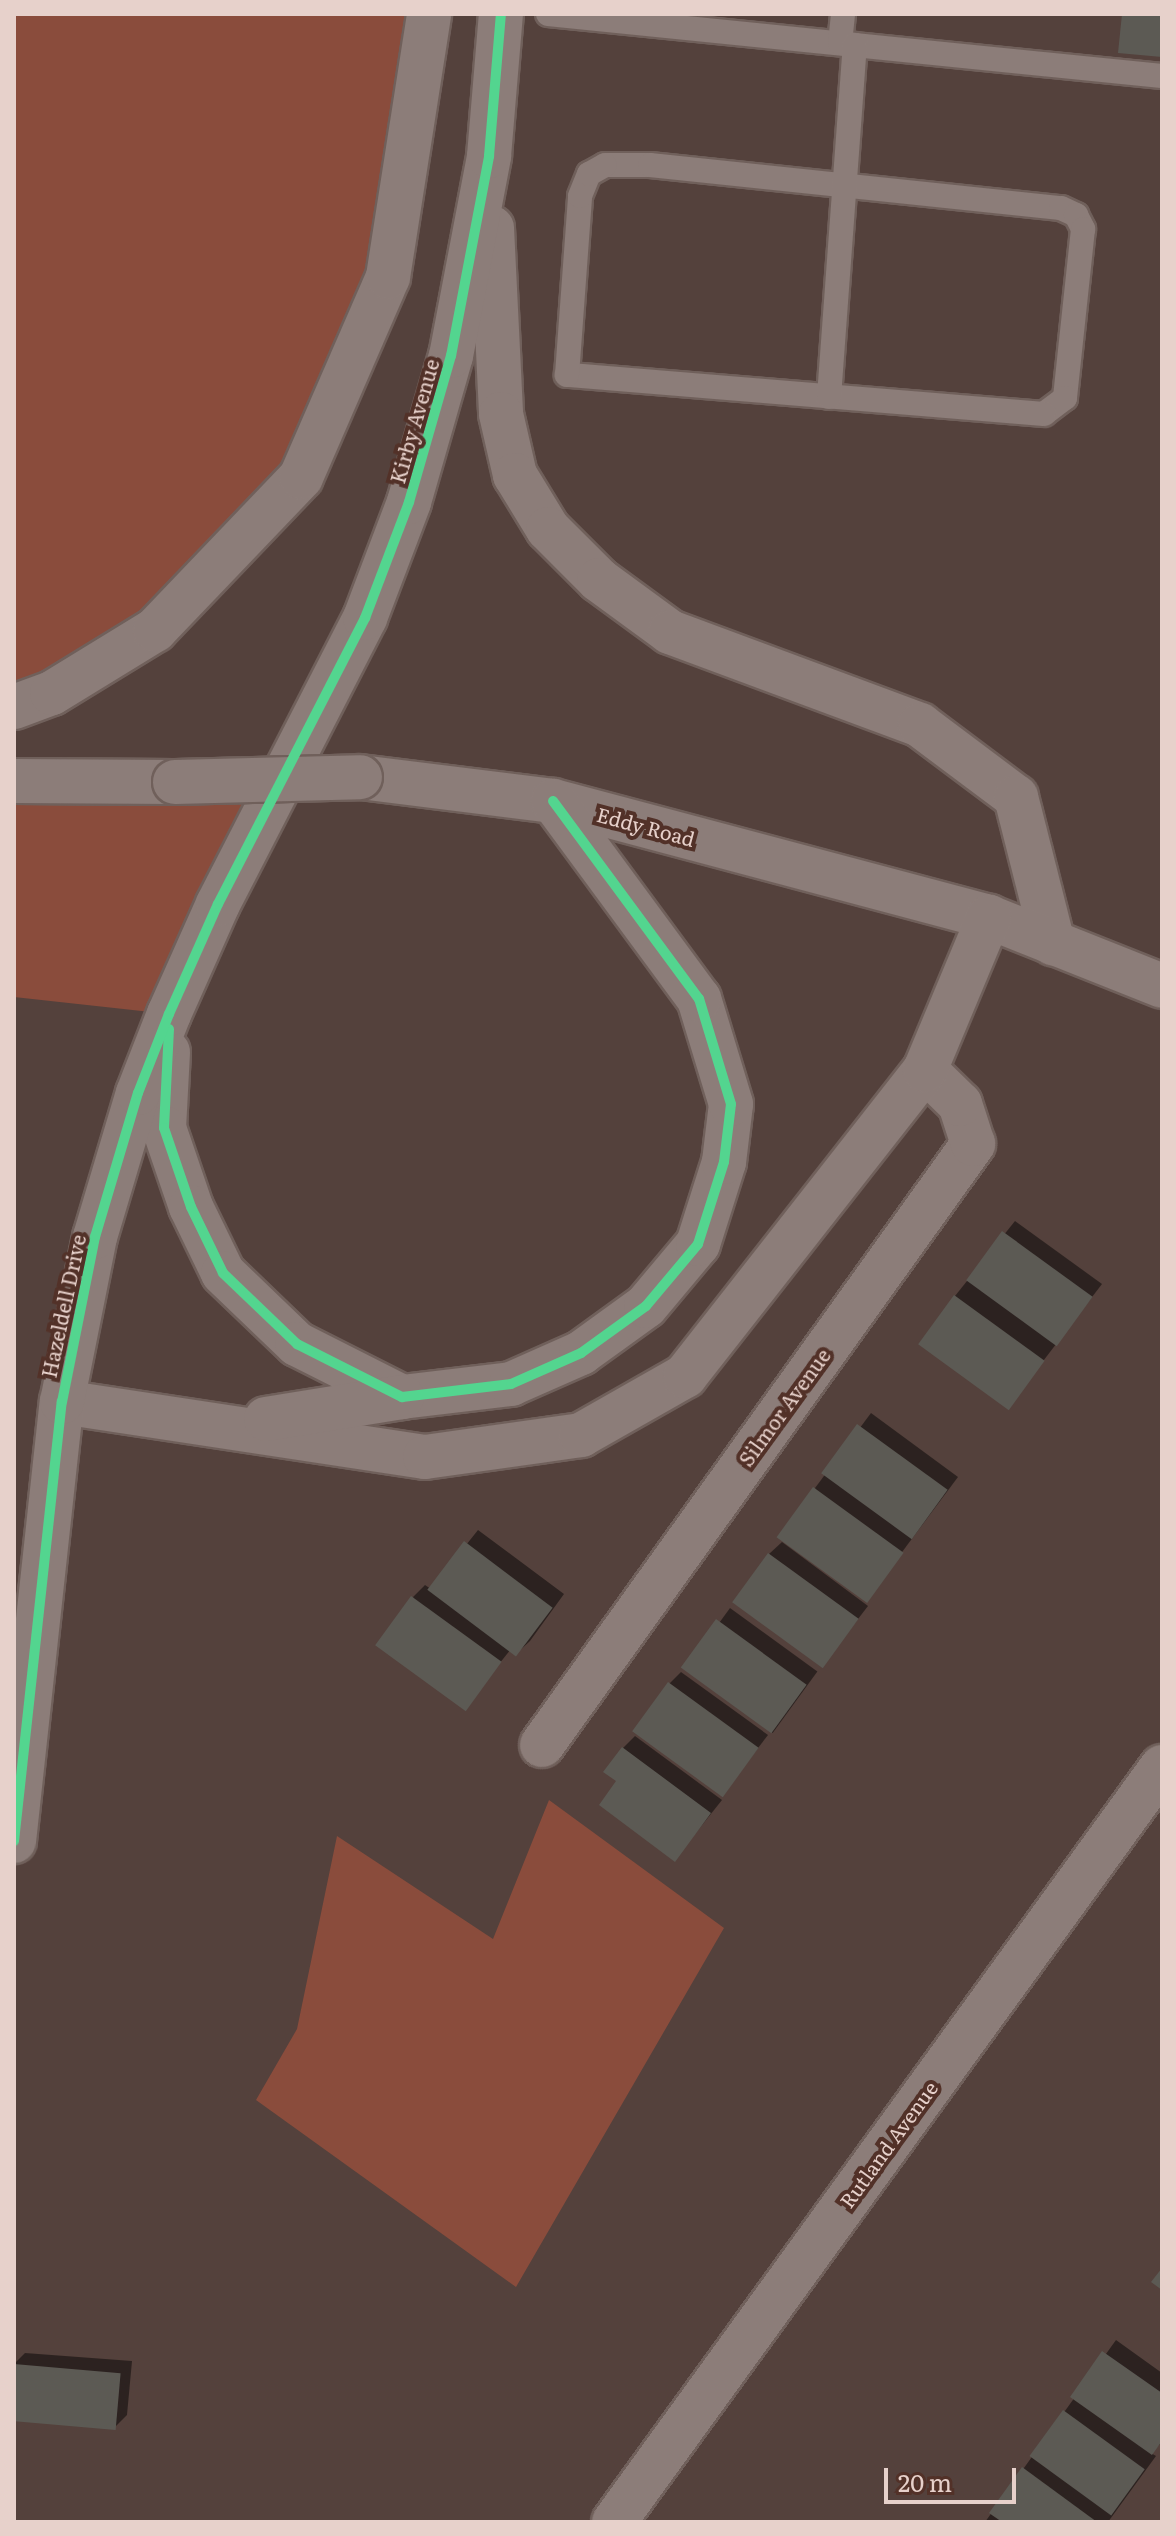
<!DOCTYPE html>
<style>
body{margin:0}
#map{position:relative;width:1176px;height:2536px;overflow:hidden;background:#54413c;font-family:Literata,serif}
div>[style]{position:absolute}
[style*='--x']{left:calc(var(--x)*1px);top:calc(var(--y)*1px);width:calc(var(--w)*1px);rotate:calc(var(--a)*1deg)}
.green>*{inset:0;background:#8a4c3c}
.shadow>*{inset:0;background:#0007;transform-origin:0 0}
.building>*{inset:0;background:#5c5a54;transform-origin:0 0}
.roads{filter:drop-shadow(2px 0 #70605b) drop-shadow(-2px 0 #70605b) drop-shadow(0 2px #70605b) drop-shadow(0 -2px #70605b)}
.lane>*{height:24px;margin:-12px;padding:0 12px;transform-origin:12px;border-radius:12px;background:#8c7d79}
.street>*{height:44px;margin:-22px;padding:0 22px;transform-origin:22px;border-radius:22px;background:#8c7d79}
.secondary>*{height:44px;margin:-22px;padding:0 22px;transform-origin:22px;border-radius:22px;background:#8c7d79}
.bridges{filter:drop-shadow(2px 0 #70605b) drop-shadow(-2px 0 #70605b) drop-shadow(0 2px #70605b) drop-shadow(0 -2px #70605b)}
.secondary-bridge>*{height:44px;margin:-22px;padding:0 22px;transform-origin:22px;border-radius:22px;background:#8c7d79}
.cycleway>*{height:10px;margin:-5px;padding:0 5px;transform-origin:5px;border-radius:5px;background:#53d58f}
span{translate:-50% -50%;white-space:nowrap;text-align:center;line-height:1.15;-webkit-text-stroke:8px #523128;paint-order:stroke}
.street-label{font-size:20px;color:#e7d1cb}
.frame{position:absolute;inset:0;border:16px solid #e7d1cb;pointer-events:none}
.scale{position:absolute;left:884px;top:2468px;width:132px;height:36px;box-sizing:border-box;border:4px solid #e7d1cb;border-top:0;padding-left:10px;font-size:24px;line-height:28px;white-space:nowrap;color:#e7d1cb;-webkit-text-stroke:6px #523128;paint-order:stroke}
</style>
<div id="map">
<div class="green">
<div style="clip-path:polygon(14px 14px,429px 14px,388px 277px,301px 477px,155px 630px,14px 707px)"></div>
<div style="clip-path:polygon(284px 779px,169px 1014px,14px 997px,14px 781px)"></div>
<div style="clip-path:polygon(549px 1800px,724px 1928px,516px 2287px,256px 2100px,297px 2029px,337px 1836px,493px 1939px)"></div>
</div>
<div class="shadow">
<div style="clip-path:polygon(1015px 1221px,1102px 1284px,1008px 1407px,955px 1296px)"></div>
<div style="clip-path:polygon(871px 1413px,958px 1477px,867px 1599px,815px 1488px)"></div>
<div style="clip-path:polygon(478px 1530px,564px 1594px,530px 1641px,517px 1653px,511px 1649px,464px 1708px,413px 1597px,425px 1585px,431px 1589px)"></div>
<div style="clip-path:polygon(782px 1542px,868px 1606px,822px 1666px,769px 1554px)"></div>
<div style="left:730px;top:1608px;width:108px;height:76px;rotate:36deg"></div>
<div style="clip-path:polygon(681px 1672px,768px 1735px,722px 1795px,669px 1684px)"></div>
<div style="clip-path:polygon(635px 1736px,722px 1800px,675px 1859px,618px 1781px,623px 1748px)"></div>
<div style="clip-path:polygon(1116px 2340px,1162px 2373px,1162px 2442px,1151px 2453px,1156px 2456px,1108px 2522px,985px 2522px)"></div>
<div style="clip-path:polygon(25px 2353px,132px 2361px,127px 2415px,115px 2427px,14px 2419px,14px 2364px)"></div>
</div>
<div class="building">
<div style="clip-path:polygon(1122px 14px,1162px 14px,1162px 57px,1118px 53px)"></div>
<div style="left:1002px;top:1231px;width:112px;height:61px;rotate:36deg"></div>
<div style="left:954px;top:1295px;width:112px;height:61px;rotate:36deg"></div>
<div style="left:857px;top:1424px;width:112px;height:61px;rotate:36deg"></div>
<div style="left:813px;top:1487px;width:112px;height:62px;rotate:36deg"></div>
<div style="left:464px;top:1541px;width:111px;height:61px;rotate:37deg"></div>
<div style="left:768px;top:1553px;width:112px;height:61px;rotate:36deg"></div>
<div style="left:411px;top:1596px;width:112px;height:61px;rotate:36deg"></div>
<div style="left:716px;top:1619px;width:112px;height:60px;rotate:36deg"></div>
<div style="left:668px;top:1682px;width:112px;height:61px;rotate:36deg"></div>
<div style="clip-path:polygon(622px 1747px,711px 1813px,675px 1862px,599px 1805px,616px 1781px,603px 1772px)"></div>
<div style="clip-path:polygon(1162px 2268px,1162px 2290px,1151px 2282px)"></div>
<div style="clip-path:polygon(1102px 2351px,1162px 2393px,1162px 2441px,1152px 2455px,1070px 2397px)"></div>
<div style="left:14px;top:2364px;width:107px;height:57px;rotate:5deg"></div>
<div style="left:1063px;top:2410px;width:101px;height:57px;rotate:36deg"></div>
<div style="clip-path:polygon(1022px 2467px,1097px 2522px,1002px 2522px,989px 2513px)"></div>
</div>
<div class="roads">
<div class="lane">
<div style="--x:548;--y:14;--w:617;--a:5.77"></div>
<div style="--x:840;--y:43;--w:29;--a:-84"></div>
<div style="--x:605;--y:165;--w:45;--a:0"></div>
<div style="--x:650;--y:165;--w:413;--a:6"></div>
<div style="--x:1061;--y:208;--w:17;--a:25"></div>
<div style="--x:1076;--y:215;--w:16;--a:63"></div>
<div style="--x:1083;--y:229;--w:170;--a:96.1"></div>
<div style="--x:1065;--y:398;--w:26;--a:143"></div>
<div style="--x:1044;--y:414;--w:479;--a:-175.3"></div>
<div style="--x:567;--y:375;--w:179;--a:-85.8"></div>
<div style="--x:580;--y:196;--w:24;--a:-68"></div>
<div style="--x:589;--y:174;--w:18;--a:-29"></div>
<div style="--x:829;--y:397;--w:353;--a:-85.8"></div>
</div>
<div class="street">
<div style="--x:542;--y:1745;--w:740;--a:-54.35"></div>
<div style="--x:973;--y:1144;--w:42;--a:-108"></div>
<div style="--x:960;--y:1104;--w:49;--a:-135.8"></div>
<div style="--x:614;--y:2522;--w:933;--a:-54.03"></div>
</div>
<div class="secondary">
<div style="--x:492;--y:228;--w:186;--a:87.2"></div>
<div style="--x:501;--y:414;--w:63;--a:77.1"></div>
<div style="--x:515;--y:475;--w:63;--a:58.6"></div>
<div style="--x:548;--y:529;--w:72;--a:45"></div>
<div style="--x:599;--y:580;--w:88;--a:36.2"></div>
<div style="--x:670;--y:632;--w:267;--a:20.4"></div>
<div style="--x:920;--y:725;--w:120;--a:36.9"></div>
<div style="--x:1016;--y:797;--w:151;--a:75.8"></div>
<div style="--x:14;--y:707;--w:40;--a:-20.2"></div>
<div style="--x:52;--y:693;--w:121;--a:-31.5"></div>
<div style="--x:155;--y:630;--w:211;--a:-46.3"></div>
<div style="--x:301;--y:477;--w:218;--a:-66.5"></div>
<div style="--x:388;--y:277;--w:266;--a:-81.1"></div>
<div style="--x:360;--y:777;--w:194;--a:7.1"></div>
<div style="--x:553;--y:801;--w:451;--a:14.9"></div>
<div style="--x:989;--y:917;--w:186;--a:21.7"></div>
<div style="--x:14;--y:781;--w:161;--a:0.4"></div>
<div style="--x:168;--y:1052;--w:76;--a:93"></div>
<div style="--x:164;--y:1128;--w:83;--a:71.1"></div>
<div style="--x:191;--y:1207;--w:73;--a:64.1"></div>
<div style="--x:223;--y:1273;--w:103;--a:43.8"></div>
<div style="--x:297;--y:1344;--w:118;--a:26.8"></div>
<div style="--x:402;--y:1397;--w:110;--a:-6.8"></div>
<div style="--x:511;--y:1384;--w:77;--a:-23.9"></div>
<div style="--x:581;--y:1353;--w:80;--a:-35.9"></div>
<div style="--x:646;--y:1306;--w:81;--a:-50"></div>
<div style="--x:698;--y:1244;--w:86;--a:-72.4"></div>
<div style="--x:724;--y:1162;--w:58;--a:-83.1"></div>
<div style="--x:731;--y:1104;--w:110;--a:-106.9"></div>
<div style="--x:699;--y:999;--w:246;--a:-126.4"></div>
<div style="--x:62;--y:1402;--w:367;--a:8.6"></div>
<div style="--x:425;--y:1457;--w:158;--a:-8"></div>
<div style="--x:581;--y:1435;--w:120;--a:-29.6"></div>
<div style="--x:685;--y:1376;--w:389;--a:-51.9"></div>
<div style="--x:925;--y:1070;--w:166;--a:-67.3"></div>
<div style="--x:266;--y:1419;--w:138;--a:-9.2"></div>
<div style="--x:14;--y:1841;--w:442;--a:-83.8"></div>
<div style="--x:62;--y:1402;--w:168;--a:-78.7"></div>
<div style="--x:95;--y:1237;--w:150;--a:-73.4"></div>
<div style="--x:138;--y:1093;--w:85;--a:-68.6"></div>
<div style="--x:169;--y:1014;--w:120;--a:-66"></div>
<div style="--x:218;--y:904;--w:322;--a:-62.8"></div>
<div style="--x:365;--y:618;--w:124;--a:-69.2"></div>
<div style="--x:409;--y:502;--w:152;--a:-74"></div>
<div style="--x:451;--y:356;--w:204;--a:-79.2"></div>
<div style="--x:489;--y:156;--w:143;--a:-85.2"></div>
</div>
</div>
<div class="bridges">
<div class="secondary-bridge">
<div style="--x:175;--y:782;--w:185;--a:-1.5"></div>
</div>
</div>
<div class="cycleway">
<div style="--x:169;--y:1029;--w:99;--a:92.9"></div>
<div style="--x:164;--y:1128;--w:83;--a:71.1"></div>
<div style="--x:191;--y:1207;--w:73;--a:64.1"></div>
<div style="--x:223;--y:1273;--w:103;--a:43.8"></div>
<div style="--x:297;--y:1344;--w:118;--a:26.8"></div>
<div style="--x:402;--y:1397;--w:110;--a:-6.8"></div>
<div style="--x:511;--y:1384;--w:77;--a:-23.9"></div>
<div style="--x:581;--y:1353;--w:80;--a:-35.9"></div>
<div style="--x:646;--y:1306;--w:81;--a:-50"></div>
<div style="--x:698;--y:1244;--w:86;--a:-72.4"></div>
<div style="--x:724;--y:1162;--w:58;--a:-83.1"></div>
<div style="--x:731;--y:1104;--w:110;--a:-106.9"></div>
<div style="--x:699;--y:999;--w:246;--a:-126.4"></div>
<div style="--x:14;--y:1841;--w:442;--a:-83.8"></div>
<div style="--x:62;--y:1402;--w:168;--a:-78.7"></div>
<div style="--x:95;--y:1237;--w:150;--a:-73.4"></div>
<div style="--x:138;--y:1093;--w:85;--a:-68.6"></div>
<div style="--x:169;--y:1014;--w:120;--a:-66"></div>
<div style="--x:218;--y:904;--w:322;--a:-62.8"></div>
<div style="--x:365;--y:618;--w:124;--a:-69.2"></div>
<div style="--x:409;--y:502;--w:152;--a:-74"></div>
<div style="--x:451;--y:356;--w:204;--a:-79.2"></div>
<div style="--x:489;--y:156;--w:143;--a:-85.2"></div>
</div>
<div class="street-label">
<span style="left:414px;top:421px;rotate:-74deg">Kirby Avenue</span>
<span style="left:646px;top:826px;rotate:15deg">Eddy Road</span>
<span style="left:63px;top:1306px;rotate:-78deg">Hazeldell Drive</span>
<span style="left:784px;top:1407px;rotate:-54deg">Silmor Avenue</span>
<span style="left:888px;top:2144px;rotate:-54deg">Rutland Avenue</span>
</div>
<div class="frame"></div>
<div class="scale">20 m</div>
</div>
